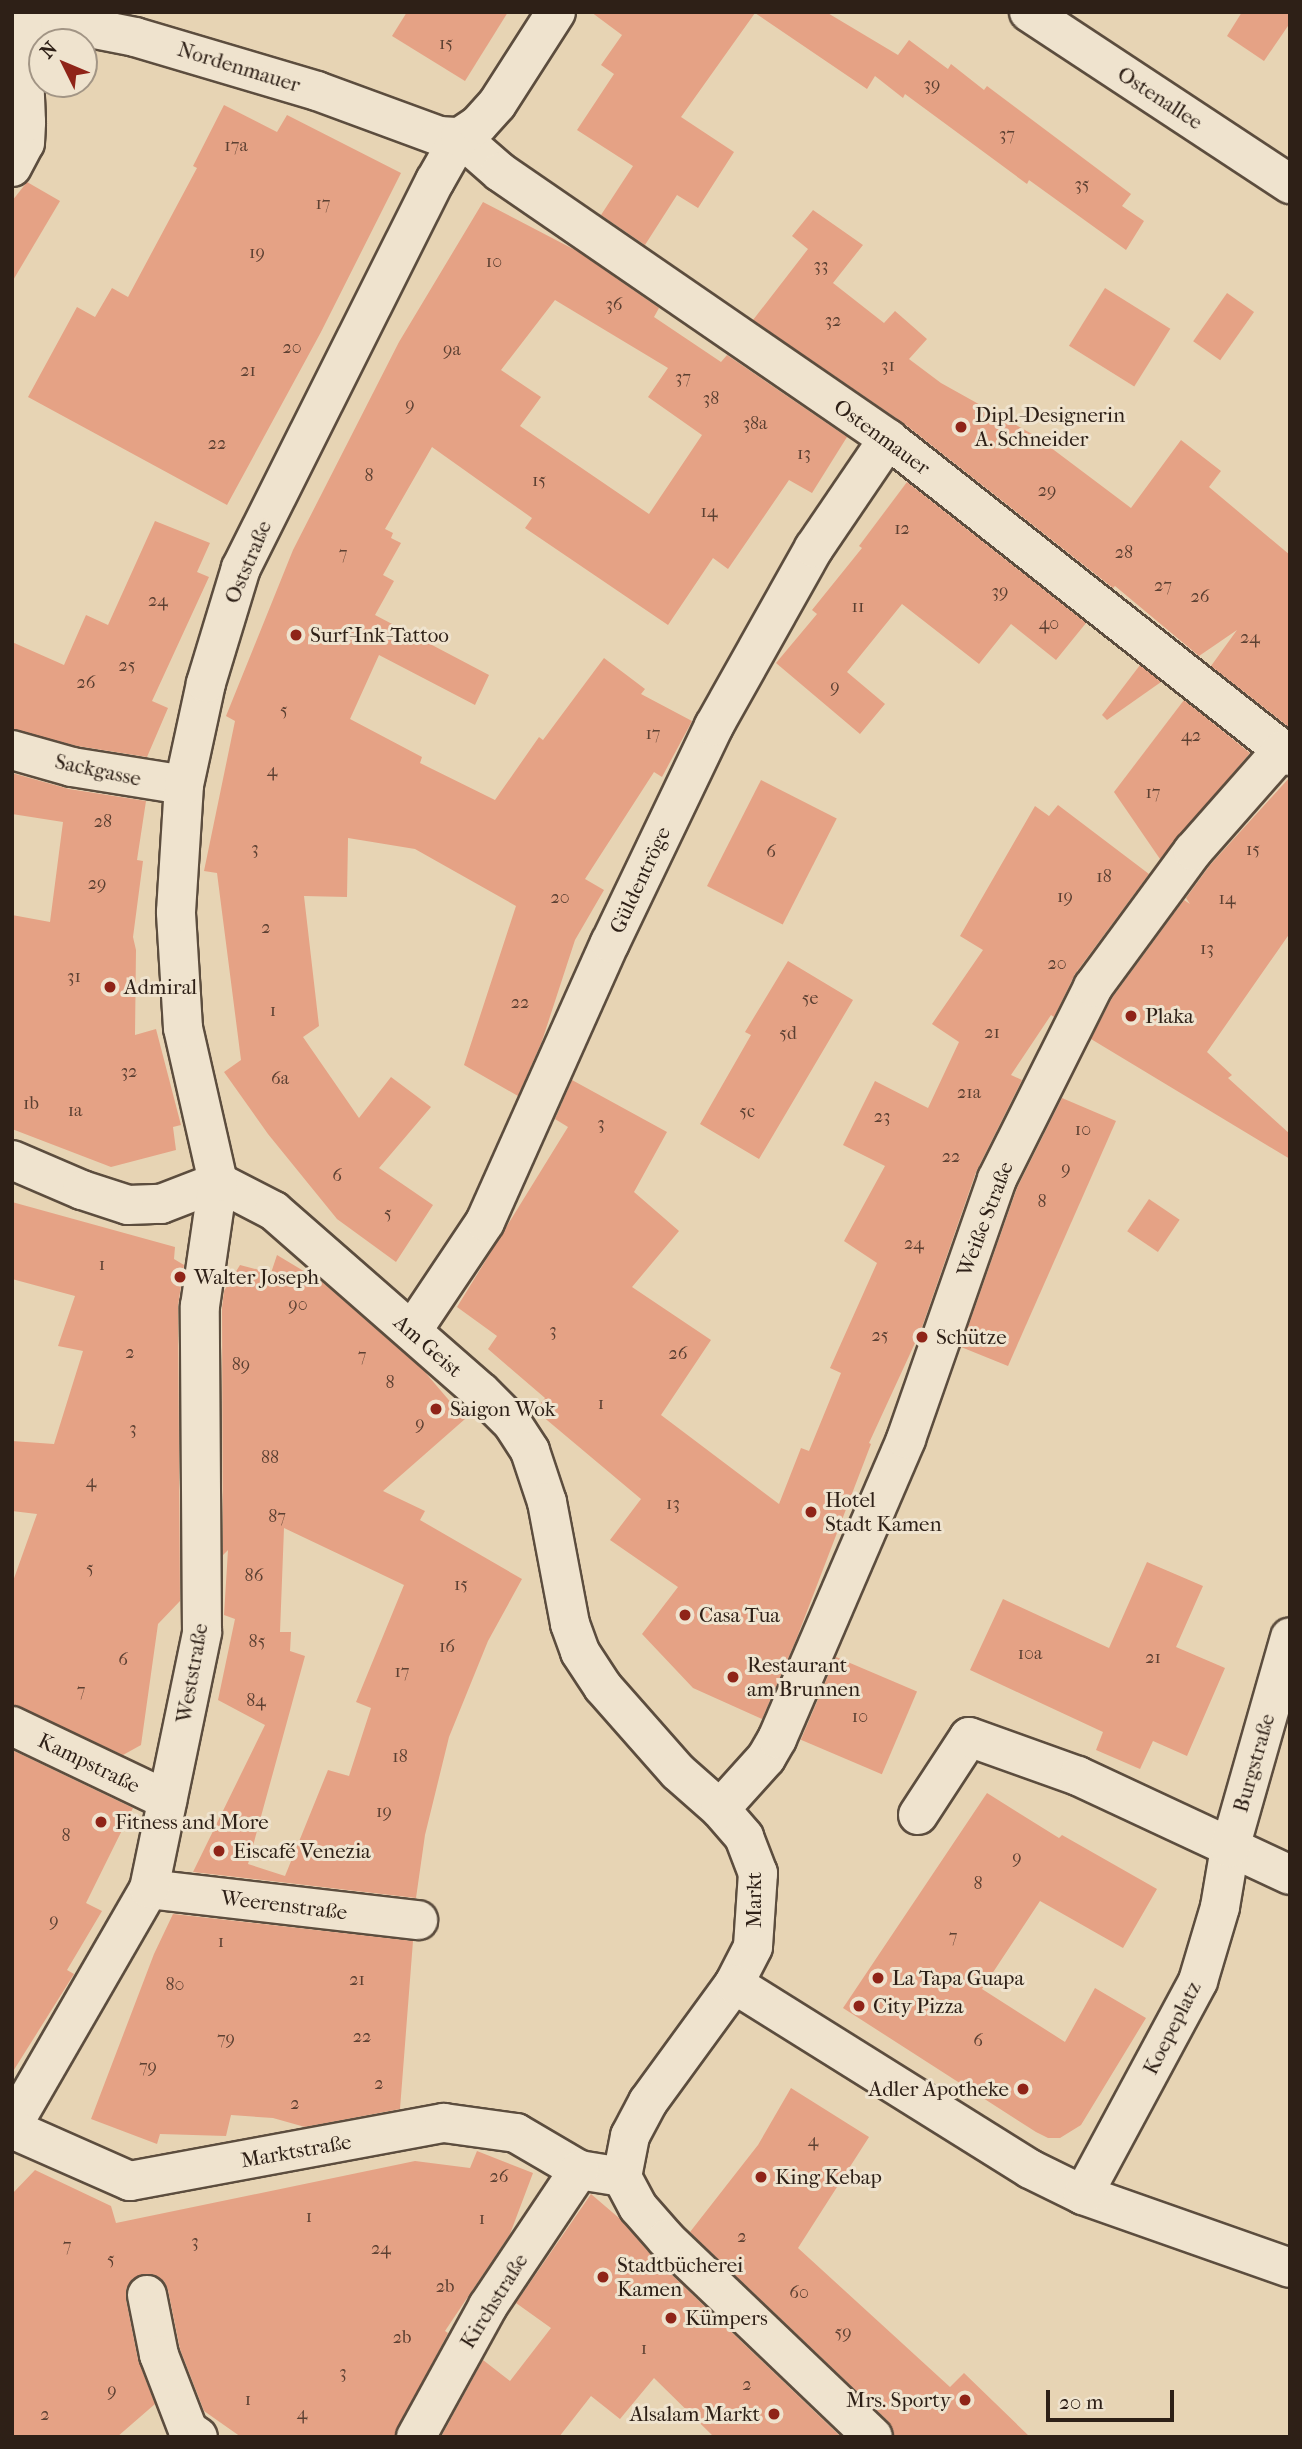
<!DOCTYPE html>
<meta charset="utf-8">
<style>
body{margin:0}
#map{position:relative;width:1302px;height:2449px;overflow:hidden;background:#e7d4b4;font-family:"IM FELL French Canon",serif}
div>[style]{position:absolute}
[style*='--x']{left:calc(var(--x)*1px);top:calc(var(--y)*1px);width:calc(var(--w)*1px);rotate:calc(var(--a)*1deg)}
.building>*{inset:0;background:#e5a285;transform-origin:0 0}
.roads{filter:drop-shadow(2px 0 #5c4d3e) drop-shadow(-2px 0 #5c4d3e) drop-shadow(0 2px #5c4d3e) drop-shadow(0 -2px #5c4d3e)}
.minor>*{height:38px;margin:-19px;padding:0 19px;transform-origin:19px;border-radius:19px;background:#efe3ce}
.dots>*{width:19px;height:19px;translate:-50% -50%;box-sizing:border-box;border:4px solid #efe3ce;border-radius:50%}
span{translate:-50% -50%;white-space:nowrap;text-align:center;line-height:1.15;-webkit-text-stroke:6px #efe3ce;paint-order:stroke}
.number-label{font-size:18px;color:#5c4032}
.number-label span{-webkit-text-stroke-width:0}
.street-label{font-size:21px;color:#2e2017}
.poi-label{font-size:21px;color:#2e2017}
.left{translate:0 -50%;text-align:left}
.right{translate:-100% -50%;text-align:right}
.frame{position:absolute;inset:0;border:14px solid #2e2017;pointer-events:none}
.north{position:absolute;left:28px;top:28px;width:70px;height:70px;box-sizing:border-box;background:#efe3ce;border:2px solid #a29585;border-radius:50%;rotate:313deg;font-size:19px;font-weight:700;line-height:28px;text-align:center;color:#2e2017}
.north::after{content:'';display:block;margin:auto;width:24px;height:32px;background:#8f2418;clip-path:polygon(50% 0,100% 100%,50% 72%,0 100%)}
.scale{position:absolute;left:1046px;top:2390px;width:128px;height:32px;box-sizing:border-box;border:4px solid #2e2017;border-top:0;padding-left:9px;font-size:21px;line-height:24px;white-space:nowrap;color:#2e2017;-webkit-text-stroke:5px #efe3ce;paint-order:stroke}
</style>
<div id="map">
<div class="building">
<div style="clip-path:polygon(407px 12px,508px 12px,465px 81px,392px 36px)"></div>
<div style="clip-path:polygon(591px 12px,826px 12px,898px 55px,909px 40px,948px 69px,951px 64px,984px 90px,987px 86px,1131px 194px,1122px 206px,1144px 221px,1126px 250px,1029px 180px,1027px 184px,905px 94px,903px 98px,875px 76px,867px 89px,755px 13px,681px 117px,734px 152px,698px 208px,677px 195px,645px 245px,601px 215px,633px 166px,577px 130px,614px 74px,601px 65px,622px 35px)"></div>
<div style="clip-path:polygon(1242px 12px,1290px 12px,1290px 23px,1264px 61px,1227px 36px)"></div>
<div style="clip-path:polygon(224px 105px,277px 132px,287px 115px,401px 173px,321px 332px,227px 505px,28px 397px,77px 307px,95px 317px,112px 288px,128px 297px,197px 168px,193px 166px)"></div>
<div style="clip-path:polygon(27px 182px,60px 201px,12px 282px,12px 201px)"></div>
<div style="clip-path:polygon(evenodd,483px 202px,577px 251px,659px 308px,654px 317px,721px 362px,727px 355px,847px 437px,812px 493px,789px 480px,728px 569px,713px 558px,668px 625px,525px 528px,532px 518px,432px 447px,385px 529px,393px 533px,391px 538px,401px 543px,383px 575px,394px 581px,375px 615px,489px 675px,475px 705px,379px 655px,350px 719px,422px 757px,420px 763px,495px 800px,539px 737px,543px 740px,604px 658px,645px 689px,641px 694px,692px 721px,662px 777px,654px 772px,585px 879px,604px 890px,575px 940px,542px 1041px,518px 1096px,464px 1065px,516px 906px,415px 849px,348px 838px,347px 897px,304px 896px,319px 1026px,303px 1037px,359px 1118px,391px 1077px,431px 1107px,379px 1168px,433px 1205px,396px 1262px,337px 1219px,268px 1134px,224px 1072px,241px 1060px,217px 873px,204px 871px,235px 721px,226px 716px,293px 550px,399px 342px,483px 202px,555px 300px,668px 368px,648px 397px,702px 435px,649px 514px,520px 426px,541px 397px,501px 370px,555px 300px)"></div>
<div style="clip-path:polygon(813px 210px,863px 245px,833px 283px,884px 323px,895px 311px,927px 339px,909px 359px,941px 383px,1034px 435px,1131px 508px,1181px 440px,1221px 471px,1209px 487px,1290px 555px,1290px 728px,1211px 666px,1237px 630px,1199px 656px,1115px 586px,1113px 588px,902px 422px,753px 320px,808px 249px,792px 236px)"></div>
<div style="left:1105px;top:288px;width:77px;height:68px;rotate:32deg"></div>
<div style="left:1227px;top:293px;width:33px;height:59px;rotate:35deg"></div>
<div style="clip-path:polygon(907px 482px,1086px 623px,1056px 660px,1011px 624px,979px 664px,902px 604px,847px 672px,885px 704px,860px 734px,776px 663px,817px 614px,812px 610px,862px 548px,859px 546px)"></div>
<div style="clip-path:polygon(155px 521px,210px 543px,197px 572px,209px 577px,152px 701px,168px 708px,147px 757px,77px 746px,12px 729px,12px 642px,64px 665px,86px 615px,108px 625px)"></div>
<div style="clip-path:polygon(1140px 665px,1161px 682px,1107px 720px,1102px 715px)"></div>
<div style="clip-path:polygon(1184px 700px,1250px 753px,1160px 859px,1114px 792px)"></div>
<div style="clip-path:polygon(12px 773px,69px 789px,146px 801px,137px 860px,143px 861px,133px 937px,136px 950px,135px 1035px,156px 1029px,181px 1125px,173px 1127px,176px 1150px,111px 1167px,12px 1129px,12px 915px,50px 922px,63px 822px,12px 814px)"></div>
<div style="clip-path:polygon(1290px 777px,1290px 933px,1207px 1052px,1232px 1075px,1228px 1078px,1290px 1134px,1290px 1159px,1091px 1039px,1112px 998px,1184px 900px,1190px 904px,1186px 898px,1210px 865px)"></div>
<div style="left:761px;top:780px;width:85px;height:119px;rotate:27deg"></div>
<div style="clip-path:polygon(1058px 805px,1149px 874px,1075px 974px,1054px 1017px,1051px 1015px,1011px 1075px,1022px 1080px,976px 1172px,921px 1330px,869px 1443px,871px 1444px,796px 1640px,762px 1719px,693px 1688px,642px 1634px,678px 1587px,610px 1540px,641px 1499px,535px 1410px,545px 1398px,488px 1349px,497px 1336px,457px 1307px,568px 1127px,555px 1119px,572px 1080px,667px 1132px,634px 1192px,679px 1231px,632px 1287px,711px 1340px,661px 1415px,779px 1504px,801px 1448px,809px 1451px,841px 1373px,830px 1368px,877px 1263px,844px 1241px,885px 1166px,843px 1145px,875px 1081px,928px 1108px,959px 1042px,932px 1024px,983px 950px,960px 936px,1035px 806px,1049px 816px)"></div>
<div style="clip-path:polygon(788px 961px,853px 1000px,759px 1159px,700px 1124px,751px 1035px,745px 1032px)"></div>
<div style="clip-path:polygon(1062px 1098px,1116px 1121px,1008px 1366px,961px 1347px,1017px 1188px)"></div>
<div style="left:1149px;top:1199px;width:37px;height:39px;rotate:34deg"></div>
<div style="clip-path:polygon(12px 1202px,175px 1247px,174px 1259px,184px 1265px,178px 1306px,180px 1601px,158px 1624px,141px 1745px,123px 1755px,12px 1704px,12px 1584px,37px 1514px,12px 1511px,12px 1441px,54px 1444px,83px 1351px,58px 1346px,75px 1296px,12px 1279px)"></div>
<div style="clip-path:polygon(evenodd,277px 1255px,322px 1282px,424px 1371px,465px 1419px,383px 1491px,425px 1511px,420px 1520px,522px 1579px,488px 1641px,449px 1737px,425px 1835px,416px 1898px,193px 1872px,265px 1725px,218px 1700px,235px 1619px,224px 1615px,228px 1550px,223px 1555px,222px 1308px,224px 1291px,240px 1265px,271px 1273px,277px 1255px,284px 1528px,404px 1585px,356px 1702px,371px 1708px,349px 1776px,328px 1770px,285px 1876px,248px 1864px,305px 1656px,290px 1651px,291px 1632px,280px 1632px,284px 1528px)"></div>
<div style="clip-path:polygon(1147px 1562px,1203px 1586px,1176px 1647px,1225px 1668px,1187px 1756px,1153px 1741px,1140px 1769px,1096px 1750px,1103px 1732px,970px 1670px,1003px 1599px,1109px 1648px)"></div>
<div style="left:836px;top:1657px;width:88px;height:90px;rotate:23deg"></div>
<div style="clip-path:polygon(12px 1750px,133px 1808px,86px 1903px,102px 1911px,67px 1970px,74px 1974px,12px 2073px)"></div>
<div style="clip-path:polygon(987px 1793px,1059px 1838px,1062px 1835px,1157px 1889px,1123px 1948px,1040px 1901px,982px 1989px,1065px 2042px,1095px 1988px,1146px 2018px,1081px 2125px,1060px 2138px,1048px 2138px,1036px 2132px,843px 2008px)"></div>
<div style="clip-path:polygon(173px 1914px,413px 1941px,400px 2109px,305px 2127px,273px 2118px,231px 2115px,226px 2136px,160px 2134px,157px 2144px,91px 2119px,154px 1954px)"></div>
<div style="clip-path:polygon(791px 2088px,869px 2137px,798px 2248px,950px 2387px,964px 2373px,1030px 2437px,894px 2437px,888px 2421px,690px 2232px,758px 2145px)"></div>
<div style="clip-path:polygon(477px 2151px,533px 2173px,510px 2234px,445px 2331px,448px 2333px,394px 2437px,241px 2437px,204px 2411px,180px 2349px,168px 2290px,164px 2281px,155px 2275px,143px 2274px,132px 2279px,126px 2289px,126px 2299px,138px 2360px,155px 2404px,117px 2437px,12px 2437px,12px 2194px,35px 2170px,111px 2206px,116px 2223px,415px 2161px,470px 2168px)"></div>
<div style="clip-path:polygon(591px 2194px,619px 2218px,651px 2255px,841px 2437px,714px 2437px,654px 2378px,620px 2419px,591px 2396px,559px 2437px,441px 2437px,483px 2360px,510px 2381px,551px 2328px,516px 2303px)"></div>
</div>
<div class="roads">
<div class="minor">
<div style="--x:1029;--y:12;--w:313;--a:33.4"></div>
<div style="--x:12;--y:23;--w:63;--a:1.8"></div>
<div style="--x:75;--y:25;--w:61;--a:11.3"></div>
<div style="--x:135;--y:37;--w:190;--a:16.5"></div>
<div style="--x:317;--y:91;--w:130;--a:20.2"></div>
<div style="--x:439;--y:136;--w:21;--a:3"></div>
<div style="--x:460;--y:137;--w:53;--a:41.2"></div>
<div style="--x:500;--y:172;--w:471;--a:34.5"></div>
<div style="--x:888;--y:439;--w:512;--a:38.26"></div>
<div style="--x:12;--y:167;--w:27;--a:-62"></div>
<div style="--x:25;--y:143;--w:21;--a:-87"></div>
<div style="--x:26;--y:122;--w:100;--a:-92.3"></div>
<div style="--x:12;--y:750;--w:62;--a:15.8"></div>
<div style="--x:72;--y:767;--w:113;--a:9.1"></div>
<div style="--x:12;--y:1160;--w:76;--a:23.2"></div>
<div style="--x:82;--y:1190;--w:48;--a:18.1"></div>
<div style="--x:128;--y:1205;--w:33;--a:-2"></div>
<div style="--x:161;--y:1204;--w:61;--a:-21.1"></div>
<div style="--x:218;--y:1182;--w:63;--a:27.4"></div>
<div style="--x:274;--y:1211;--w:275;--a:41.2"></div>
<div style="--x:481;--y:1392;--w:44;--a:45"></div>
<div style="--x:512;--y:1423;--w:33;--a:57"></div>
<div style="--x:530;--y:1451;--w:54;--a:71.6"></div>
<div style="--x:547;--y:1502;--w:124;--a:79.3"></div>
<div style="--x:570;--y:1624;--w:30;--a:70"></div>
<div style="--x:580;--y:1652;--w:42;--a:56.7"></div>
<div style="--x:603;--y:1687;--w:113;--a:48.6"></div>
<div style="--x:678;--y:1772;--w:56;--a:41.4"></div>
<div style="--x:720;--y:1809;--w:37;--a:49"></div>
<div style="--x:744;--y:1837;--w:39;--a:69"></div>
<div style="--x:758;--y:1873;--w:74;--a:93.9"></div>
<div style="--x:753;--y:1947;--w:42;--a:117.2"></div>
<div style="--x:734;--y:1984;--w:146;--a:126.1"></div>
<div style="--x:648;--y:2102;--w:38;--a:118"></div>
<div style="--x:630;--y:2136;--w:42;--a:101"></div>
<div style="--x:412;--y:1331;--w:131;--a:-56.2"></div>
<div style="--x:485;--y:1222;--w:306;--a:-65.9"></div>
<div style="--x:610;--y:943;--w:241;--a:-64.4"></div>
<div style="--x:714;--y:726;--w:204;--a:-60.7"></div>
<div style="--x:814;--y:548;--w:132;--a:-55.8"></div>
<div style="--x:12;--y:1726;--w:172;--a:25.5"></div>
<div style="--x:720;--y:1809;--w:69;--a:-48"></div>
<div style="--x:766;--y:1758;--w:22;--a:-60"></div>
<div style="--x:777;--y:1739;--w:327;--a:-66.7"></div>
<div style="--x:906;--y:1439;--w:275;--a:-70.7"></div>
<div style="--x:997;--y:1179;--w:215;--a:-63.4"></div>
<div style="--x:1093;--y:987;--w:169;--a:-53.7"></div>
<div style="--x:1193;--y:851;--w:135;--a:-48.6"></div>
<div style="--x:918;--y:1815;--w:93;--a:-56.8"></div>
<div style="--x:969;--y:1737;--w:116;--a:19.7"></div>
<div style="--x:1078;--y:1776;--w:234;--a:25"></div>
<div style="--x:149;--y:1889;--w:271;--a:6.6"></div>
<div style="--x:734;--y:1984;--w:349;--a:32"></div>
<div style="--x:1030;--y:2169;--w:59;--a:26.1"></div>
<div style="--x:1083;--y:2195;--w:219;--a:19.4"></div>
<div style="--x:12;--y:2126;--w:274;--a:-60"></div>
<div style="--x:149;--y:1889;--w:262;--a:-78.3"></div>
<div style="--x:202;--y:1632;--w:326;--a:-90.4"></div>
<div style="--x:200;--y:1306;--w:125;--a:-81.7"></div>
<div style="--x:218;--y:1182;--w:158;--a:-102.8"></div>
<div style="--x:183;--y:1028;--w:116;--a:-93.5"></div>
<div style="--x:176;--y:912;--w:127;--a:-86.4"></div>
<div style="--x:184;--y:785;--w:104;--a:-77.8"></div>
<div style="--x:206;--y:683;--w:120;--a:-73.1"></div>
<div style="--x:241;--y:568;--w:433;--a:-63.4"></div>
<div style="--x:435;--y:181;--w:51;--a:-60.4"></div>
<div style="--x:460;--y:137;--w:22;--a:-34"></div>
<div style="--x:478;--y:125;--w:28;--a:-48"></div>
<div style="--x:497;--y:104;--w:109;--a:-57.3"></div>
<div style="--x:12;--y:2129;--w:129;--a:23.8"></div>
<div style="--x:130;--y:2181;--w:319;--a:-10.5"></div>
<div style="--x:444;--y:2123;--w:73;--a:7.9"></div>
<div style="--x:516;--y:2133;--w:73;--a:30.4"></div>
<div style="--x:579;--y:2170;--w:44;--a:9.2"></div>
<div style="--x:622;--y:2177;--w:34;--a:62"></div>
<div style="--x:638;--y:2207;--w:43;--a:48.8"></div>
<div style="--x:666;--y:2239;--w:286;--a:43.7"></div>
<div style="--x:1083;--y:2195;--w:243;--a:-61.7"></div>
<div style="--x:1198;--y:1981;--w:77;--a:-73.4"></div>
<div style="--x:1220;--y:1907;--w:60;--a:-80.4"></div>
<div style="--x:1230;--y:1848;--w:219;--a:-74.1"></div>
<div style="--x:147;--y:2295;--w:61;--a:78.7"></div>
<div style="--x:159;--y:2355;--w:80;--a:68.9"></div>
<div style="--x:188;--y:2430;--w:12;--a:35"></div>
<div style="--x:416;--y:2437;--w:149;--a:-61.2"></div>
<div style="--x:488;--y:2306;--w:164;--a:-56.2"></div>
</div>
</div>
<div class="dots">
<div style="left:961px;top:427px;background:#8f2418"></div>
<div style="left:296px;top:635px;background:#8f2418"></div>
<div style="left:110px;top:987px;background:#8f2418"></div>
<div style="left:1131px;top:1016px;background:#8f2418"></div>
<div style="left:180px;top:1277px;background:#8f2418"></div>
<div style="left:922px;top:1337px;background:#8f2418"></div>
<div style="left:436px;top:1409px;background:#8f2418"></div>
<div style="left:811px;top:1512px;background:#8f2418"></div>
<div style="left:685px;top:1615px;background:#8f2418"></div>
<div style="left:733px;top:1677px;background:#8f2418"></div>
<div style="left:101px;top:1822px;background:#8f2418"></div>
<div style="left:219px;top:1851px;background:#8f2418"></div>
<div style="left:878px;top:1978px;background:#8f2418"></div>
<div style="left:859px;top:2006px;background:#8f2418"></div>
<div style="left:1023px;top:2089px;background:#8f2418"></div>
<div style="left:761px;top:2177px;background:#8f2418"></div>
<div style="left:603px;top:2277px;background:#8f2418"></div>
<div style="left:671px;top:2318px;background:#8f2418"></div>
<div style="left:965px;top:2400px;background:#8f2418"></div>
<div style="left:774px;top:2414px;background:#8f2418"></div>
</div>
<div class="number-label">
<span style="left:446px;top:44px">15</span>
<span style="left:932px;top:85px">39</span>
<span style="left:1007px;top:135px">37</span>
<span style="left:236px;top:146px">17a</span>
<span style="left:1082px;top:185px">35</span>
<span style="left:323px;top:204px">17</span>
<span style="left:257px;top:253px">19</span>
<span style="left:494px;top:262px">10</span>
<span style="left:821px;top:266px">33</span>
<span style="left:614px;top:305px">36</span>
<span style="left:833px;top:321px">32</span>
<span style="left:292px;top:348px">20</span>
<span style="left:452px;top:350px">9a</span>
<span style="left:888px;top:366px">31</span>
<span style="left:248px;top:371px">21</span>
<span style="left:683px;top:378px">37</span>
<span style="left:711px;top:399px">38</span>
<span style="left:410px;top:405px">9</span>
<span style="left:755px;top:424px">38a</span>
<span style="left:217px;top:444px">22</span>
<span style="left:804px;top:454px">13</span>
<span style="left:369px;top:476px">8</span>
<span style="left:539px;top:481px">15</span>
<span style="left:1047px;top:491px">29</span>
<span style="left:709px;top:512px">14</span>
<span style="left:902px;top:529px">12</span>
<span style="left:1124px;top:553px">28</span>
<span style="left:343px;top:554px">7</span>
<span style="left:1163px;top:586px">27</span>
<span style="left:1000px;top:592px">39</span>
<span style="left:1200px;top:597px">26</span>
<span style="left:158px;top:601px">24</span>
<span style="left:858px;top:607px">11</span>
<span style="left:1049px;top:624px">40</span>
<span style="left:1250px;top:638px">24</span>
<span style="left:127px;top:666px">25</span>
<span style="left:86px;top:683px">26</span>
<span style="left:835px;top:687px">9</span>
<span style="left:284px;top:711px">5</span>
<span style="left:653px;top:734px">17</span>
<span style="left:1191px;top:736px">42</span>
<span style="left:272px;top:771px">4</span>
<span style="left:1153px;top:793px">17</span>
<span style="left:103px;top:822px">28</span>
<span style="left:255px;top:849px">3</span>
<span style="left:1253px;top:850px">15</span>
<span style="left:771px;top:852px">6</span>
<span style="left:1104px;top:877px">18</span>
<span style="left:97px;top:884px">29</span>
<span style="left:1065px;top:897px">19</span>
<span style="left:560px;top:898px">20</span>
<span style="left:1227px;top:899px">14</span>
<span style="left:266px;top:928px">2</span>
<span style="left:1207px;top:949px">13</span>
<span style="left:1057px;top:964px">20</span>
<span style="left:74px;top:977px">31</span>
<span style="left:810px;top:999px">5e</span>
<span style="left:520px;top:1003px">22</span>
<span style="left:273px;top:1011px">1</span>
<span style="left:992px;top:1033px">21</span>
<span style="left:788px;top:1034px">5d</span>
<span style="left:129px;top:1072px">32</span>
<span style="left:280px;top:1079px">6a</span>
<span style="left:969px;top:1093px">21a</span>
<span style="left:31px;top:1104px">1b</span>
<span style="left:75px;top:1111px">1a</span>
<span style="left:747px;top:1112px">5c</span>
<span style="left:882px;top:1117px">23</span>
<span style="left:601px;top:1124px">3</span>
<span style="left:1083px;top:1130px">10</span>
<span style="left:951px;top:1157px">22</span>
<span style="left:1066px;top:1169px">9</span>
<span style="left:337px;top:1176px">6</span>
<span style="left:1042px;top:1202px">8</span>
<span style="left:388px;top:1214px">5</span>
<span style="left:914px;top:1244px">24</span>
<span style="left:102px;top:1265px">1</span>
<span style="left:298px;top:1305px">90</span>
<span style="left:553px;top:1331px">3</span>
<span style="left:880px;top:1336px">25</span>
<span style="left:130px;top:1353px">2</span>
<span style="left:678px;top:1354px">26</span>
<span style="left:362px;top:1356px">7</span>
<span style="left:241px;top:1365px">89</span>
<span style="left:390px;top:1383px">8</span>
<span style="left:601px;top:1404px">1</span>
<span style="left:420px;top:1424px">9</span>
<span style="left:133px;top:1429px">3</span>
<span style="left:270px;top:1458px">88</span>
<span style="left:91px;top:1482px">4</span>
<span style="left:673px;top:1504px">13</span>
<span style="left:277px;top:1517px">87</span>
<span style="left:90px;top:1569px">5</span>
<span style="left:254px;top:1576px">86</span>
<span style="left:461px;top:1585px">15</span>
<span style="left:257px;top:1642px">85</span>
<span style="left:447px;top:1647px">16</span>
<span style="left:1030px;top:1654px">10a</span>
<span style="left:1153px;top:1658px">21</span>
<span style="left:123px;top:1660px">6</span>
<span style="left:402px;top:1672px">17</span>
<span style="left:81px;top:1691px">7</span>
<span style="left:256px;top:1701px">84</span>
<span style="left:860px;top:1717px">10</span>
<span style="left:400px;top:1757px">18</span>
<span style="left:384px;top:1812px">19</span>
<span style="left:66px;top:1836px">8</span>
<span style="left:1017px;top:1858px">9</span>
<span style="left:978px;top:1884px">8</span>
<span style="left:54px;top:1921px">9</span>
<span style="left:953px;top:1937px">7</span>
<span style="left:221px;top:1942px">1</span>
<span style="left:357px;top:1980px">21</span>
<span style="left:175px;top:1985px">80</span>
<span style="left:362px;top:2037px">22</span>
<span style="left:226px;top:2039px">79</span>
<span style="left:978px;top:2041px">6</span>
<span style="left:148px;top:2067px">79</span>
<span style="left:379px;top:2084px">2</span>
<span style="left:295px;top:2104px">2</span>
<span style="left:813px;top:2141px">4</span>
<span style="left:499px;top:2177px">26</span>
<span style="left:309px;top:2217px">1</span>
<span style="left:482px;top:2219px">1</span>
<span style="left:742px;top:2237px">2</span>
<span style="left:195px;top:2242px">3</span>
<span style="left:67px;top:2246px">7</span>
<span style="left:381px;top:2249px">24</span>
<span style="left:111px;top:2260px">5</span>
<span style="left:445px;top:2287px">2b</span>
<span style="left:799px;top:2293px">60</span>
<span style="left:843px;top:2333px">59</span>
<span style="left:402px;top:2338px">2b</span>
<span style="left:644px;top:2349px">1</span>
<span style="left:343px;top:2373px">3</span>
<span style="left:747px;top:2385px">2</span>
<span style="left:112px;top:2391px">9</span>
<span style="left:248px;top:2400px">1</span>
<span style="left:302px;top:2414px">4</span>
<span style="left:45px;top:2415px">2</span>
</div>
<div class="street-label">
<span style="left:239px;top:67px;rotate:17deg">Nordenmauer</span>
<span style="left:1160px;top:98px;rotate:33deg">Ostenallee</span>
<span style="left:882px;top:437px;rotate:36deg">Ostenmauer</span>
<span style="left:248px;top:562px;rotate:-67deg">Oststraße</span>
<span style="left:98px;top:770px;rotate:12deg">Sackgasse</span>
<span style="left:640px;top:880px;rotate:-65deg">Güldentröge</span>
<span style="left:985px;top:1219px;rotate:-69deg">Weiße Straße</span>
<span style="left:428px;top:1346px;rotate:41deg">Am Geist</span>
<span style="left:192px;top:1673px;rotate:-80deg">Weststraße</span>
<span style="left:89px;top:1763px;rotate:26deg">Kampstraße</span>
<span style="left:1254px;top:1763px;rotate:-74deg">Burgstraße</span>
<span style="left:754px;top:1900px;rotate:-90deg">Markt</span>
<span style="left:284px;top:1905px;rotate:7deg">Weerenstraße</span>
<span style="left:1172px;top:2028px;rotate:-63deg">Koepeplatz</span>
<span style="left:296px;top:2151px;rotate:-10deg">Marktstraße</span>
<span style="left:494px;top:2301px;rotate:-58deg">Kirchstraße</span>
</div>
<div class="poi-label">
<span class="left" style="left:975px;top:427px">Dipl.-Designerin<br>A. Schneider</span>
<span class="left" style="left:310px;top:635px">Surf-Ink-Tattoo</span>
<span class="left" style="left:124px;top:987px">Admiral</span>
<span class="left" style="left:1145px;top:1016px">Plaka</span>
<span class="left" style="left:194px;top:1277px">Walter Joseph</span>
<span class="left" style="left:936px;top:1337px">Schütze</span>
<span class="left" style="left:450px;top:1409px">Saigon Wok</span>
<span class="left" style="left:825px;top:1512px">Hotel<br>Stadt Kamen</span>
<span class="left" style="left:699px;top:1615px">Casa Tua</span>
<span class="left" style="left:747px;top:1677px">Restaurant<br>am Brunnen</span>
<span class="left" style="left:115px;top:1822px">Fitness and More</span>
<span class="left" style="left:233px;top:1851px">Eiscafé Venezia</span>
<span class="left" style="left:892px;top:1978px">La Tapa Guapa</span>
<span class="left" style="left:873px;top:2006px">City Pizza</span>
<span class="right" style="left:1009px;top:2089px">Adler Apotheke</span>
<span class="left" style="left:775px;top:2177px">King Kebap</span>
<span class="left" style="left:617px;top:2277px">Stadtbücherei<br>Kamen</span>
<span class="left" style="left:685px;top:2318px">Kümpers</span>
<span class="right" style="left:951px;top:2400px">Mrs. Sporty</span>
<span class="right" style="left:760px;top:2414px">Alsalam Markt</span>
</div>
<div class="frame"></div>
<div class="north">N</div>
<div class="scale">20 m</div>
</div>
